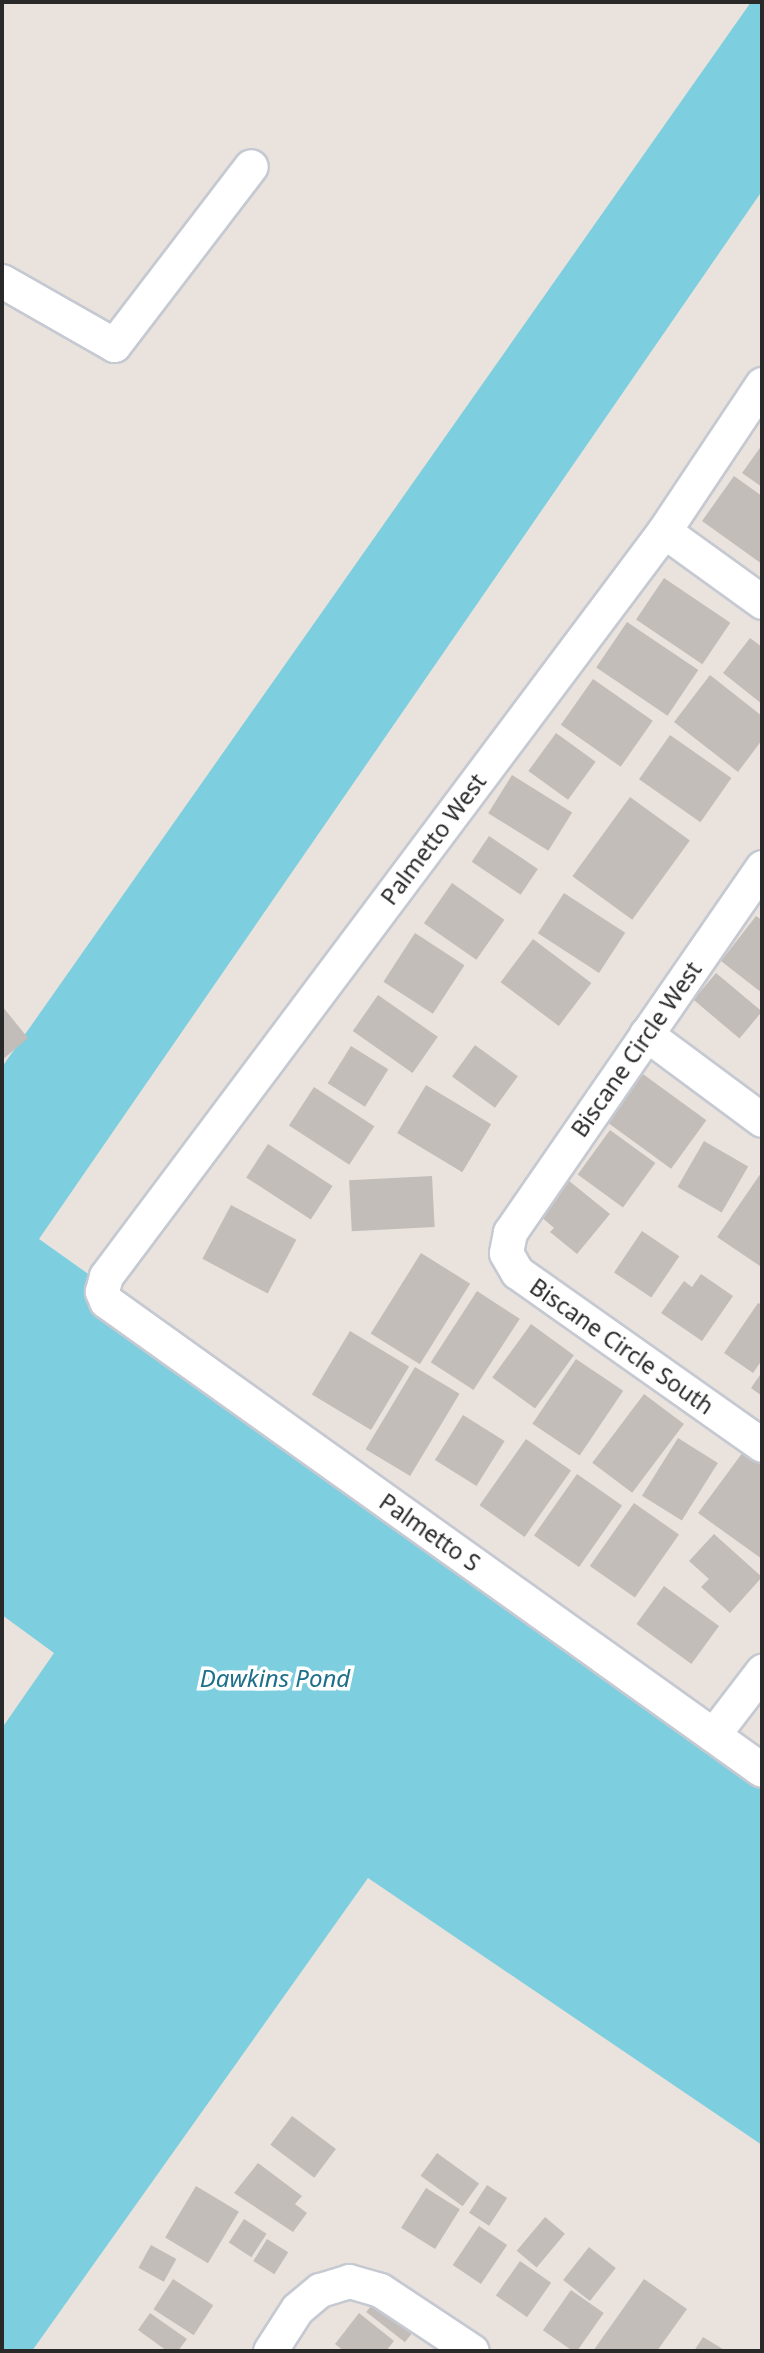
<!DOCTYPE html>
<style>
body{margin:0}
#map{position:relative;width:764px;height:2353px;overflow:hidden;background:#eae3dd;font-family:"Noto Sans",sans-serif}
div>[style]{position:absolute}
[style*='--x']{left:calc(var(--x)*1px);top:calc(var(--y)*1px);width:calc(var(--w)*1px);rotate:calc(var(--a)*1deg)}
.water>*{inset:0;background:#7dcfdf}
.building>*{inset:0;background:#c2bdb9;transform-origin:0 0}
.roads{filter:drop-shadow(2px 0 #c5c9d1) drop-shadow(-2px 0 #c5c9d1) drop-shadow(0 2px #c5c9d1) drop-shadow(0 -2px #c5c9d1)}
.street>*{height:33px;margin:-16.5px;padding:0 16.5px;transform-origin:16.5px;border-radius:16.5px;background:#fff}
span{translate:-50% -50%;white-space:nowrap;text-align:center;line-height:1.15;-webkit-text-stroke:7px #fff;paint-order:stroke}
.street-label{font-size:23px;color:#292929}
.water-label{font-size:24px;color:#1e6f89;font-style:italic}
.frame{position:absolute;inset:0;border:4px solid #292929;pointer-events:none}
</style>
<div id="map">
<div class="water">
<div style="clip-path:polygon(751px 2px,762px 2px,762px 191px,39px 1239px,762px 1752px,762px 2145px,368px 1878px,32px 2351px,2px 2351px,2px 1728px,54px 1653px,2px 1615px,2px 1067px)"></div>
</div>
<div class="building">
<div style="clip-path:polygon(762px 445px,762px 487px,742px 473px)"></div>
<div style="clip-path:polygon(734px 476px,762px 496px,762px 564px,702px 521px)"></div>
<div style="left:664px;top:578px;width:80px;height:50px;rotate:34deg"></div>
<div style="left:627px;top:622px;width:86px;height:55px;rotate:34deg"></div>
<div style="clip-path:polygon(750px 638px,762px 647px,762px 704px,723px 673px)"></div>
<div style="clip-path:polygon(710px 675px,762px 716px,762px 740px,738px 772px,674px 722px)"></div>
<div style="left:593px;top:679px;width:73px;height:56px;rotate:35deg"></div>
<div style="left:556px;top:733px;width:49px;height:47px;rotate:36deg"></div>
<div style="left:670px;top:735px;width:75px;height:54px;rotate:35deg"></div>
<div style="left:512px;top:775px;width:71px;height:45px;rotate:32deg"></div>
<div style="left:630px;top:797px;width:74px;height:98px;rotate:36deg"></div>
<div style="left:489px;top:836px;width:59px;height:31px;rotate:34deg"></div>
<div style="left:452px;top:883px;width:64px;height:49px;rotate:35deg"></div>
<div style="left:564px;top:893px;width:73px;height:48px;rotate:33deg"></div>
<div style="clip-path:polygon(756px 916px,762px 920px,762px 993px,721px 961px)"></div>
<div style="left:415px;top:933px;width:59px;height:58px;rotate:33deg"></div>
<div style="left:533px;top:939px;width:73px;height:54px;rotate:37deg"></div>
<div style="left:716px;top:973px;width:60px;height:35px;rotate:40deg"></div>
<div style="left:378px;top:995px;width:73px;height:44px;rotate:35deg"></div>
<div style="clip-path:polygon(2px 1006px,28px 1038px,2px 1060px)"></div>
<div style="left:475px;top:1045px;width:53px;height:39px;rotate:36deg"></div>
<div style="left:351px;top:1046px;width:44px;height:44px;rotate:32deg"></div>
<div style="left:636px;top:1069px;width:87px;height:60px;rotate:36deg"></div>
<div style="left:426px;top:1085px;width:76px;height:56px;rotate:31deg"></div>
<div style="left:314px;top:1087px;width:72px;height:46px;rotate:33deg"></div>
<div style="left:610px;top:1130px;width:56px;height:55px;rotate:36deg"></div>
<div style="left:704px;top:1141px;width:51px;height:53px;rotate:30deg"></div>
<div style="left:268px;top:1144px;width:77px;height:40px;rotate:33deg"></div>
<div style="clip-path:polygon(761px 1173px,762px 1263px,760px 1266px,717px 1237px)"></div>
<div style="left:432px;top:1176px;width:51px;height:83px;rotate:87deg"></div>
<div style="clip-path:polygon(568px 1180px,610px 1214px,577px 1254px,550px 1232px,554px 1228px,539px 1215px)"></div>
<div style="left:231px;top:1205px;width:74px;height:61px;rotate:28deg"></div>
<div style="left:642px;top:1231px;width:45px;height:50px;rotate:34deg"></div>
<div style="left:421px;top:1253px;width:58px;height:95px;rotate:32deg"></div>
<div style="clip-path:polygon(701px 1274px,733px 1296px,702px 1341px,661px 1313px,684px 1281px,692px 1287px)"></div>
<div style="left:477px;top:1291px;width:51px;height:85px;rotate:33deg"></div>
<div style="clip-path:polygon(758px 1303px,762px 1305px,762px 1360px,753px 1373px,724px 1353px)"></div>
<div style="left:531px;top:1324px;width:53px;height:66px;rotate:36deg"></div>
<div style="left:350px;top:1331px;width:69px;height:74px;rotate:31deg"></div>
<div style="left:576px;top:1359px;width:57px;height:78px;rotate:34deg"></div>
<div style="left:415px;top:1367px;width:52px;height:96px;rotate:31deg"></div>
<div style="clip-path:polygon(762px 1372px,762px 1396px,751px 1388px)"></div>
<div style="left:644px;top:1394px;width:50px;height:86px;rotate:37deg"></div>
<div style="left:463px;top:1415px;width:49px;height:53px;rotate:32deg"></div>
<div style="left:678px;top:1438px;width:47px;height:68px;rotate:32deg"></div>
<div style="left:526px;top:1439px;width:55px;height:81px;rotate:35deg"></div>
<div style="clip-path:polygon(743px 1452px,762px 1466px,762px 1559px,698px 1513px)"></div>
<div style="left:577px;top:1474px;width:55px;height:75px;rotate:35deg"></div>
<div style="left:634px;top:1503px;width:55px;height:77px;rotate:35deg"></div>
<div style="clip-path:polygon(714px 1534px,762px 1577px,730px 1613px,701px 1587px,709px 1579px,689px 1561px)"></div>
<div style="left:664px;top:1586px;width:68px;height:47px;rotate:36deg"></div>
<div style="left:292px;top:2116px;width:55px;height:36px;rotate:37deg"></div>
<div style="left:437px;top:2153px;width:52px;height:28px;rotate:36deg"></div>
<div style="clip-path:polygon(258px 2163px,302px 2196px,295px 2204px,307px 2213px,293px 2232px,234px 2193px)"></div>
<div style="left:487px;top:2185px;width:24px;height:33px;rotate:33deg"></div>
<div style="left:196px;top:2186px;width:50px;height:60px;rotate:31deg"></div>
<div style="left:426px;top:2188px;width:40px;height:47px;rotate:32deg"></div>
<div style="left:545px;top:2217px;width:26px;height:44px;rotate:40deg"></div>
<div style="left:244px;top:2219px;width:27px;height:28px;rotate:33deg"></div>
<div style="left:479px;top:2226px;width:34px;height:47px;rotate:34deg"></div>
<div style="left:267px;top:2239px;width:25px;height:26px;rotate:32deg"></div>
<div style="left:151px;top:2245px;width:29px;height:26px;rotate:29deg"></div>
<div style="left:589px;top:2247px;width:34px;height:42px;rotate:38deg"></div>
<div style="left:520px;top:2261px;width:38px;height:42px;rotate:35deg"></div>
<div style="left:173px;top:2279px;width:48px;height:36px;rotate:33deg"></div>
<div style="clip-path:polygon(644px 2279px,687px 2309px,657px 2351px,593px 2351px)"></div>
<div style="left:571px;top:2290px;width:40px;height:49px;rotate:35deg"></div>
<div style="left:378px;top:2297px;width:49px;height:19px;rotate:38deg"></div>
<div style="clip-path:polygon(150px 2313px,187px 2339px,178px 2351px,167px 2351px,138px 2330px)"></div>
<div style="clip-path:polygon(359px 2313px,394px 2341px,386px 2351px,344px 2351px,335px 2344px)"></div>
<div style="clip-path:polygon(703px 2337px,726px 2351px,694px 2351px)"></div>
</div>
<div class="roads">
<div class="street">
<div style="--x:2;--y:281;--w:129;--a:29.7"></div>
<div style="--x:114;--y:345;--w:225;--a:-52.6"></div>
<div style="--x:762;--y:384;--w:177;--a:123.7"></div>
<div style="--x:664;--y:531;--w:931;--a:126.83"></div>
<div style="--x:106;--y:1276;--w:16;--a:105"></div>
<div style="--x:102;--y:1291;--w:11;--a:68"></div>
<div style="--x:106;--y:1301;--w:806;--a:35.56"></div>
<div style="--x:664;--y:531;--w:121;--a:35.9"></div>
<div style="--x:762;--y:867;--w:444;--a:124.6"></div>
<div style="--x:510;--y:1232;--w:21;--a:101"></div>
<div style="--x:506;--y:1253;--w:22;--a:60"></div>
<div style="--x:517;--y:1272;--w:300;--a:35.2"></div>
<div style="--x:646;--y:1034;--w:144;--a:36.6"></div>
<div style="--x:713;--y:1735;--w:81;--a:-52.6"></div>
<div style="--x:270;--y:2351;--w:50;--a:-57.3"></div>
<div style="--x:297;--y:2309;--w:30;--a:-40"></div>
<div style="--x:320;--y:2290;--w:30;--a:-17"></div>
<div style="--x:349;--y:2281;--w:32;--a:16"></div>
<div style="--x:380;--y:2290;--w:110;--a:33.5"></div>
</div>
</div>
<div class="street-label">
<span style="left:433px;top:839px;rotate:-53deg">Palmetto West</span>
<span style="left:636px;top:1049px;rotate:-55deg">Biscane Circle West</span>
<span style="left:622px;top:1346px;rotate:35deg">Biscane Circle South</span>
<span style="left:430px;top:1532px;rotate:35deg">Palmetto S</span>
</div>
<div class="water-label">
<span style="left:275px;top:1678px">Dawkins Pond</span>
</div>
<div class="frame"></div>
</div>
